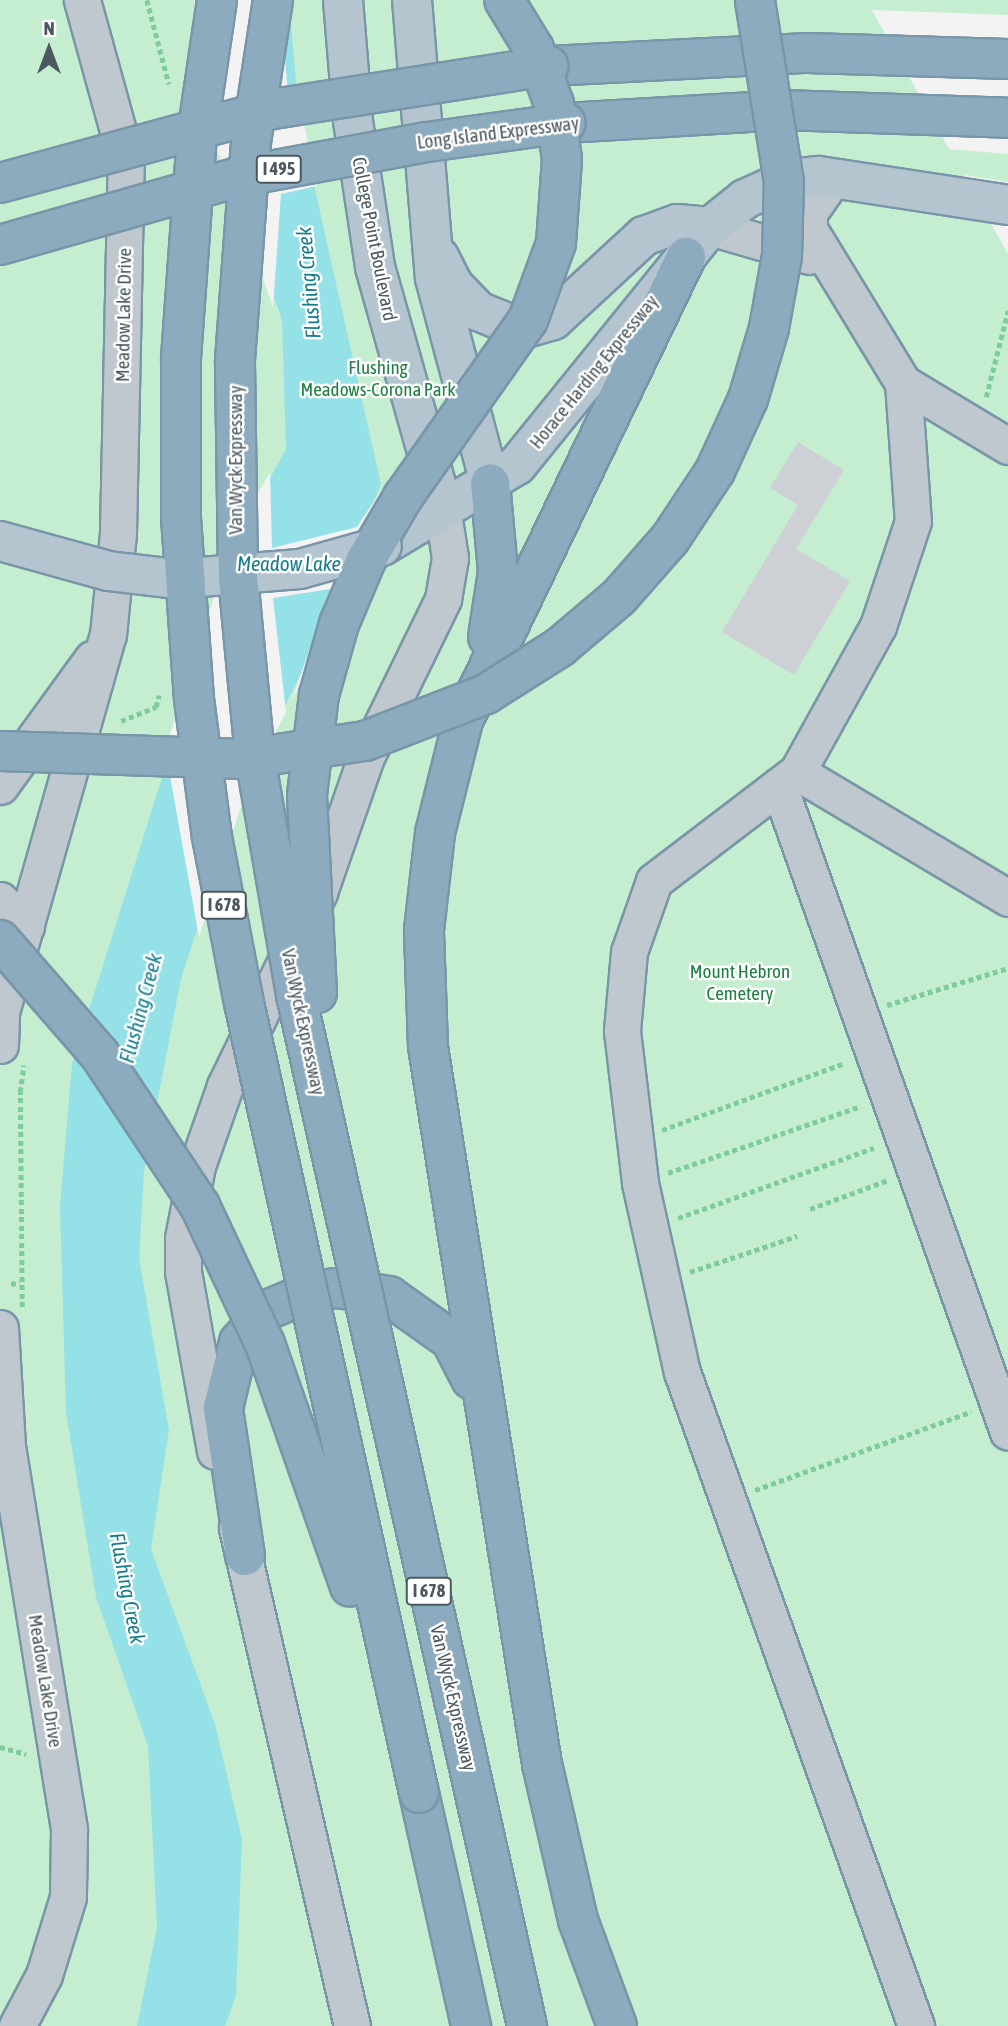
<!DOCTYPE html>
<style>
body{margin:0}
#map{position:relative;width:1008px;height:2026px;overflow:hidden;background:#f4f3f3;font-family:"Asap Condensed",sans-serif}
div>[style]{position:absolute}
[style*='--x']{left:calc(var(--x)*1px);top:calc(var(--y)*1px);width:calc(var(--w)*1px);rotate:calc(var(--a)*1deg)}
.green>*{inset:0;background:#c5eed0}
.water>*{inset:0;background:#95e1e8}
.pier>*{inset:0;background:#f4f3f3}
.stream>*{height:9px;margin:-4.5px;padding:0 4.5px;transform-origin:4.5px;border-radius:4.5px;background:#95e1e8}
.building>*{inset:0;background:#cdd0d4}
.path>*{height:4.5px;margin-top:-2.25px;transform-origin:0;background:repeating-linear-gradient(90deg,#7ecb9c 0 5px,transparent 0 8.5px)}
.roads{filter:drop-shadow(2px 0 #7996a9) drop-shadow(-2px 0 #7996a9) drop-shadow(0 2px #7996a9) drop-shadow(0 -2px #7996a9)}
.minor>*{height:35px;margin:-17.5px;padding:0 17.5px;transform-origin:17.5px;border-radius:17.5px;background:#bfc8ce}
.major>*{height:38px;margin:-19px;padding:0 19px;transform-origin:19px;border-radius:19px;background:#b4c5cf}
.highway>*{height:38px;margin:-19px;padding:0 19px;transform-origin:19px;border-radius:19px;background:#8dabbe}
.bridges{filter:drop-shadow(2px 0 #7996a9) drop-shadow(-2px 0 #7996a9) drop-shadow(0 2px #7996a9) drop-shadow(0 -2px #7996a9)}
.major-bridge>*{height:38px;margin:-19px;padding:0 19px;transform-origin:19px;border-radius:19px;background:#b4c5cf}
.highway-bridge>*{height:38px;margin:-19px;padding:0 19px;transform-origin:19px;border-radius:19px;background:#8dabbe}
span{translate:-50% -50%;white-space:nowrap;text-align:center;line-height:1.15;-webkit-text-stroke:5px #fff;paint-order:stroke}
.shield-label span{padding:2px 5px;background:#fff;border:2px solid;border-radius:5px;-webkit-text-stroke-width:0}
.shield-label{font-size:18px;color:#4b585f;font-weight:700}
.street-label{font-size:19px;color:#4b585f}
.park-label{font-size:19px;color:#1d7f42}
.water-label{font-size:21px;color:#147f8b;font-style:italic}
.north{position:absolute;left:14px;top:14px;width:70px;height:70px;-webkit-text-stroke:5px #fff;paint-order:stroke;rotate:0deg;font-size:19px;font-weight:700;line-height:28px;text-align:center;color:#4b585f}
.north::after{content:'';display:block;margin:auto;width:24px;height:32px;background:#4b585f;clip-path:polygon(50% 0,100% 100%,50% 72%,0 100%)}
</style>
<div id="map">
<div class="green">
<div style="clip-path:polygon(0 0,1008px 0,1008px 15px,872px 10px,949px 149px,1008px 154px,1008px 182px,964px 175px,1008px 254px,1008px 2026px,0 2026px)"></div>
</div>
<div class="water">
<div style="clip-path:polygon(291px 82px,381px 484px,327px 622px,242px 792px,181px 979px,144px 1171px,139px 1258px,169px 1430px,151px 1549px,215px 1724px,242px 1839px,236px 1996px,225px 2026px,137px 2026px,157px 1927px,148px 1746px,96px 1597px,66px 1412px,60px 1206px,72px 1064px,237px 539px,286px 449px,282px 320px,206px 108px)"></div>
</div>
<div class="pier">
<div style="clip-path:polygon(194px 0,285px 0,295px 81px,317px 186px,281px 194px,273px 307px,203px 109px)"></div>
<div style="clip-path:polygon(270px 472px,272px 548px,357px 527px,384px 486px,330px 624px,292px 700px,330px 589px,273px 598px,286px 712px,245px 794px,199px 937px,170px 776px,157px 775px,233px 538px)"></div>
</div>
<div class="stream">
<div style="--x:286;--y:23;--w:60;--a:85.2"></div>
</div>
<div class="building">
<div style="clip-path:polygon(798px 442px,844px 470px,796px 549px,850px 581px,794px 675px,722px 632px,798px 505px,770px 488px)"></div>
</div>
<div class="path">
<div style="--x:147;--y:0;--w:87;--a:75.3"></div>
<div style="--x:986;--y:397;--w:89;--a:-75.7"></div>
<div style="--x:121;--y:721;--w:38;--a:-22"></div>
<div style="--x:156;--y:707;--w:12;--a:-76"></div>
<div style="--x:887;--y:1005;--w:127;--a:-17"></div>
<div style="--x:662;--y:1130;--w:195;--a:-20.1"></div>
<div style="--x:668;--y:1173;--w:204;--a:-19.1"></div>
<div style="--x:810;--y:1209;--w:83;--a:-20.4"></div>
<div style="--x:678;--y:1218;--w:208;--a:-19.7"></div>
<div style="--x:690;--y:1272;--w:113;--a:-18.6"></div>
<div style="--x:11;--y:1284;--w:9;--a:-13"></div>
<div style="--x:22;--y:1307;--w:215;--a:-90.5"></div>
<div style="--x:20;--y:1092;--w:27;--a:-82"></div>
<div style="--x:755;--y:1490;--w:230;--a:-19.9"></div>
<div style="--x:0;--y:1747;--w:27;--a:15"></div>
</div>
<div class="roads">
<div class="minor">
<div style="--x:834;--y:177;--w:44;--a:124.8"></div>
<div style="--x:809;--y:213;--w:16;--a:90"></div>
<div style="--x:809;--y:229;--w:180;--a:58.6"></div>
<div style="--x:903;--y:383;--w:138;--a:85.9"></div>
<div style="--x:913;--y:521;--w:111;--a:108.4"></div>
<div style="--x:878;--y:626;--w:167;--a:119"></div>
<div style="--x:797;--y:772;--w:180;--a:142.7"></div>
<div style="--x:654;--y:881;--w:75;--a:109.4"></div>
<div style="--x:629;--y:952;--w:79;--a:95.1"></div>
<div style="--x:622;--y:1031;--w:153;--a:83.2"></div>
<div style="--x:640;--y:1183;--w:194;--a:77.5"></div>
<div style="--x:682;--y:1372;--w:695;--a:70.31"></div>
<div style="--x:710;--y:227;--w:103;--a:16.3"></div>
<div style="--x:903;--y:383;--w:122;--a:31"></div>
<div style="--x:797;--y:772;--w:246;--a:30.8"></div>
<div style="--x:0;--y:786;--w:157;--a:-54.1"></div>
<div style="--x:779;--y:786;--w:685;--a:70.48"></div>
<div style="--x:0;--y:900;--w:37;--a:45"></div>
<div style="--x:0;--y:1045;--w:33;--a:-88"></div>
<div style="--x:1;--y:1012;--w:392;--a:-74.2"></div>
<div style="--x:108;--y:635;--w:102;--a:-84.4"></div>
<div style="--x:118;--y:533;--w:373;--a:-88.8"></div>
<div style="--x:126;--y:160;--w:166;--a:-105.4"></div>
<div style="--x:0;--y:1328;--w:118;--a:86.6"></div>
<div style="--x:7;--y:1446;--w:389;--a:80.8"></div>
<div style="--x:69;--y:1830;--w:67;--a:90.9"></div>
<div style="--x:68;--y:1897;--w:82;--a:107.1"></div>
<div style="--x:44;--y:1975;--w:58;--a:117.9"></div>
<div style="--x:215;--y:1451;--w:182;--a:-100.1"></div>
<div style="--x:183;--y:1272;--w:34;--a:-90"></div>
<div style="--x:183;--y:1238;--w:73;--a:-79"></div>
<div style="--x:197;--y:1166;--w:85;--a:-70.7"></div>
<div style="--x:225;--y:1086;--w:216;--a:-64.1"></div>
<div style="--x:319;--y:892;--w:143;--a:-70.8"></div>
<div style="--x:366;--y:757;--w:176;--a:-64"></div>
<div style="--x:443;--y:599;--w:42;--a:-80.3"></div>
<div style="--x:450;--y:558;--w:46;--a:-98.8"></div>
<div style="--x:237;--y:1528;--w:511;--a:77"></div>
</div>
<div class="major">
<div style="--x:343;--y:0;--w:121;--a:85.3"></div>
<div style="--x:353;--y:121;--w:148;--a:81.4"></div>
<div style="--x:375;--y:267;--w:229;--a:74.3"></div>
<div style="--x:412;--y:0;--w:279;--a:85.3"></div>
<div style="--x:435;--y:278;--w:212;--a:75"></div>
<div style="--x:439;--y:257;--w:33;--a:63"></div>
<div style="--x:454;--y:286;--w:35;--a:46"></div>
<div style="--x:478;--y:311;--w:48;--a:22.2"></div>
<div style="--x:522;--y:329;--w:32;--a:-16"></div>
<div style="--x:553;--y:320;--w:124;--a:-42.7"></div>
<div style="--x:644;--y:236;--w:35;--a:-20"></div>
<div style="--x:677;--y:224;--w:33;--a:5"></div>
<div style="--x:382;--y:546;--w:157;--a:-31"></div>
<div style="--x:517;--y:465;--w:306;--a:-51"></div>
<div style="--x:710;--y:227;--w:45;--a:-38.7"></div>
<div style="--x:745;--y:199;--w:48;--a:-24.4"></div>
<div style="--x:789;--y:179;--w:30;--a:-6"></div>
<div style="--x:819;--y:176;--w:191;--a:8.7"></div>
</div>
<div class="highway">
<div style="--x:549;--y:66;--w:259;--a:-2.9"></div>
<div style="--x:808;--y:53;--w:200;--a:1.7"></div>
<div style="--x:566;--y:123;--w:217;--a:-3.4"></div>
<div style="--x:783;--y:110;--w:225;--a:2"></div>
<div style="--x:488;--y:637;--w:66;--a:-81.3"></div>
<div style="--x:498;--y:572;--w:89;--a:-95.1"></div>
<div style="--x:245;--y:1556;--w:150;--a:-98.5"></div>
<div style="--x:223;--y:1408;--w:68;--a:-76.4"></div>
<div style="--x:239;--y:1342;--w:43;--a:-48.8"></div>
<div style="--x:267;--y:1310;--w:49;--a:-22.9"></div>
<div style="--x:312;--y:1291;--w:25;--a:-7"></div>
<div style="--x:337;--y:1288;--w:53;--a:8.7"></div>
<div style="--x:389;--y:1296;--w:76;--a:35.4"></div>
<div style="--x:451;--y:1340;--w:44;--a:62.9"></div>
<div style="--x:419;--y:1793;--w:239;--a:77.4"></div>
<div style="--x:617;--y:2026;--w:113;--a:-110.2"></div>
<div style="--x:578;--y:1920;--w:160;--a:-103"></div>
<div style="--x:542;--y:1764;--w:726;--a:-99.03"></div>
<div style="--x:428;--y:1047;--w:117;--a:-92"></div>
<div style="--x:424;--y:930;--w:98;--a:-83.5"></div>
<div style="--x:435;--y:833;--w:115;--a:-76"></div>
<div style="--x:463;--y:721;--w:515;--a:-64.33"></div>
</div>
</div>
<div class="bridges">
<div class="major-bridge">
<div style="--x:0;--y:541;--w:112;--a:15.5"></div>
<div style="--x:108;--y:571;--w:68;--a:6.7"></div>
<div style="--x:176;--y:579;--w:124;--a:-4.6"></div>
<div style="--x:300;--y:569;--w:85;--a:-15.7"></div>
</div>
<div class="highway-bridge">
<div style="--x:217;--y:0;--w:136;--a:98.4"></div>
<div style="--x:197;--y:135;--w:226;--a:94.1"></div>
<div style="--x:181;--y:360;--w:158;--a:90"></div>
<div style="--x:181;--y:518;--w:181;--a:85.9"></div>
<div style="--x:194;--y:699;--w:139;--a:82.6"></div>
<div style="--x:212;--y:837;--w:169;--a:79.1"></div>
<div style="--x:244;--y:1003;--w:809;--a:77.51"></div>
<div style="--x:273;--y:0;--w:144;--a:98.8"></div>
<div style="--x:251;--y:142;--w:221;--a:94.2"></div>
<div style="--x:235;--y:362;--w:215;--a:89.2"></div>
<div style="--x:238;--y:577;--w:181;--a:84.6"></div>
<div style="--x:255;--y:757;--w:242;--a:80.2"></div>
<div style="--x:296;--y:995;--w:1057;--a:77.37"></div>
<div style="--x:0;--y:183;--w:283;--a:-15.2"></div>
<div style="--x:273;--y:109;--w:279;--a:-8.9"></div>
<div style="--x:0;--y:245;--w:248;--a:-15.9"></div>
<div style="--x:238;--y:177;--w:192;--a:-10.5"></div>
<div style="--x:427;--y:142;--w:140;--a:-7.8"></div>
<div style="--x:0;--y:751;--w:244;--a:1.9"></div>
<div style="--x:244;--y:759;--w:122;--a:-8.5"></div>
<div style="--x:365;--y:741;--w:130;--a:-21.2"></div>
<div style="--x:486;--y:694;--w:88;--a:-32.4"></div>
<div style="--x:560;--y:647;--w:77;--a:-40.3"></div>
<div style="--x:619;--y:597;--w:77;--a:-48.7"></div>
<div style="--x:670;--y:539;--w:82;--a:-56.5"></div>
<div style="--x:715;--y:471;--w:79;--a:-65.4"></div>
<div style="--x:748;--y:399;--w:74;--a:-73.5"></div>
<div style="--x:769;--y:328;--w:73;--a:-79.8"></div>
<div style="--x:782;--y:256;--w:74;--a:-88.5"></div>
<div style="--x:784;--y:182;--w:184;--a:-99.1"></div>
<div style="--x:0;--y:940;--w:152;--a:49"></div>
<div style="--x:100;--y:1055;--w:181;--a:56.5"></div>
<div style="--x:200;--y:1206;--w:153;--a:64.8"></div>
<div style="--x:265;--y:1344;--w:257;--a:70.7"></div>
<div style="--x:317;--y:993;--w:198;--a:-92.9"></div>
<div style="--x:307;--y:795;--w:101;--a:-83.2"></div>
<div style="--x:319;--y:695;--w:74;--a:-74.3"></div>
<div style="--x:339;--y:624;--w:69;--a:-67.1"></div>
<div style="--x:366;--y:560;--w:73;--a:-59.6"></div>
<div style="--x:403;--y:497;--w:217;--a:-54.8"></div>
<div style="--x:528;--y:320;--w:82;--a:-70"></div>
<div style="--x:556;--y:243;--w:84;--a:-85.9"></div>
<div style="--x:562;--y:159;--w:56;--a:-98.3"></div>
<div style="--x:554;--y:104;--w:59;--a:-110"></div>
<div style="--x:534;--y:49;--w:57;--a:-121.5"></div>
</div>
</div>
<div class="shield-label">
<span style="left:279px;top:169px">I 495</span>
<span style="left:224px;top:905px">I 678</span>
<span style="left:429px;top:1591px">I 678</span>
</div>
<div class="street-label">
<span style="left:498px;top:133px;rotate:-7deg">Long Island Expressway</span>
<span style="left:374px;top:239px;rotate:79deg">College Point Boulevard</span>
<span style="left:124px;top:315px;rotate:-89deg">Meadow Lake Drive</span>
<span style="left:594px;top:372px;rotate:-51deg">Horace Harding Expressway</span>
<span style="left:236px;top:460px;rotate:-90deg">Van Wyck Expressway</span>
<span style="left:303px;top:1022px;rotate:78deg">Van Wyck Expressway</span>
<span style="left:45px;top:1681px;rotate:81deg">Meadow Lake Drive</span>
<span style="left:453px;top:1698px;rotate:77deg">Van Wyck Expressway</span>
</div>
<div class="park-label">
<span style="left:378px;top:379px">Flushing<br>Meadows-Corona Park</span>
<span style="left:740px;top:983px">Mount Hebron<br>Cemetery</span>
</div>
<div class="water-label">
<span style="left:308px;top:283px;rotate:-95deg">Flushing Creek</span>
<span style="left:289px;top:563px">Meadow Lake</span>
<span style="left:140px;top:1008px;rotate:-75deg">Flushing Creek</span>
<span style="left:128px;top:1588px;rotate:79deg">Flushing Creek</span>
</div>
<div class="north">N</div>
</div>
